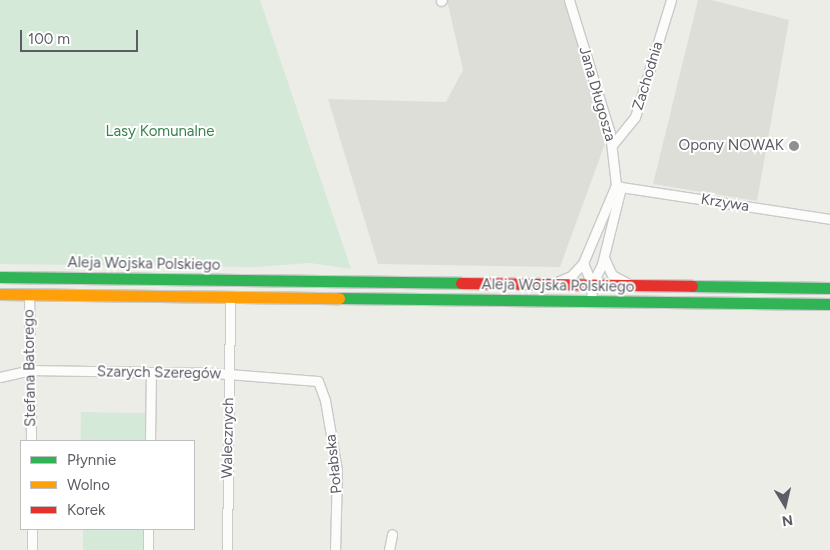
<!DOCTYPE html>
<meta charset="utf-8">
<style>
body{margin:0}
#map{position:relative;width:830px;height:550px;overflow:hidden;background:#ecede7;font-family:Figtree,sans-serif}
div>[style]{position:absolute}
[style*='--x']{left:calc(var(--x)*1px);top:calc(var(--y)*1px);width:calc(var(--w)*1px);rotate:calc(var(--a)*1deg)}
.industrial>*{inset:0;background:#ddded8}
.green>*{inset:0;background:#d5e9d8;transform-origin:0 0}
.roads{filter:drop-shadow(1px 0 #c9cac9) drop-shadow(-1px 0 #c9cac9) drop-shadow(0 1px #c9cac9) drop-shadow(0 -1px #c9cac9)}
.street>*{height:9px;margin:-4.5px;padding:0 4.5px;transform-origin:4.5px;border-radius:4.5px;background:#fcfcfb}
.fast>*{height:11px;margin:-5.5px;padding:0 5.5px;transform-origin:5.5px;border-radius:5.5px;background:#30b455}
.slow>*{height:11px;margin:-5.5px;padding:0 5.5px;transform-origin:5.5px;border-radius:5.5px;background:#ff9f0a}
.jam>*{height:11px;margin:-5.5px;padding:0 5.5px;transform-origin:5.5px;border-radius:5.5px;background:#e5322d}
.dots>*{width:14px;height:14px;translate:-50% -50%;box-sizing:border-box;border:2px solid #fff;border-radius:50%}
span{translate:-50% -50%;white-space:nowrap;text-align:center;line-height:1.15;-webkit-text-stroke:4px #fff;paint-order:stroke}
.street-label{font-size:15px;color:#5c5e65}
.park-label{font-size:15px;color:#37824d}
.poi-label{font-size:15px;color:#5c5e65}
.right{translate:-100% -50%;text-align:right}
.legend{position:absolute;left:20px;top:440px;width:175px;height:90px;box-sizing:border-box;background:#fff;border:1px solid #bebfc1;margin:0;padding:6px 9px;list-style:none;font-size:15px;color:#5c5e65}
.legend li{display:flex;align-items:center;gap:10px;height:25px}
.legend b{width:25px;border:1px solid #bebfc1}
.north{position:absolute;left:760px;top:480px;width:50px;height:50px;-webkit-text-stroke:4px #fff;paint-order:stroke;rotate:171deg;font-size:14px;font-weight:700;line-height:20px;text-align:center;color:#5c5e65}
.north::after{content:'';display:block;margin:auto;width:18px;height:22px;background:#5c5e65;clip-path:polygon(50% 0,100% 100%,50% 72%,0 100%)}
.scale{position:absolute;left:20px;top:30px;width:118px;height:22px;box-sizing:border-box;border:2px solid #5c5e65;border-top:0;padding-left:6px;font-size:15px;line-height:18px;white-space:nowrap;color:#5c5e65;-webkit-text-stroke:4px #fff;paint-order:stroke}
</style>
<div id="map">
<div class="industrial">
<div style="clip-path:polygon(447px 0,564px 0,606px 141px,560px 267px,378px 264px,328px 99px,446px 102px,463px 70px)"></div>
<div style="clip-path:polygon(698px 0,711px 0,789px 20px,757px 201px,653px 184px)"></div>
</div>
<div class="green">
<div style="clip-path:polygon(0 0,260px 0,351px 269px,310px 263px,254px 267px,0 264px)"></div>
<div style="left:81px;top:412px;width:65px;height:29px;rotate:1deg"></div>
<div style="left:83px;top:529px;width:62px;height:21px"></div>
</div>
<div class="roads">
<div class="street">
<div style="--x:569;--y:0;--w:139;--a:72.9"></div>
<div style="--x:610;--y:133;--w:52;--a:83.4"></div>
<div style="--x:616;--y:185;--w:5;--a:22"></div>
<div style="--x:441;--y:1;--w:1;--a:-45"></div>
<div style="--x:613;--y:144;--w:35;--a:-51"></div>
<div style="--x:635;--y:117;--w:122;--a:-72.9"></div>
<div style="--x:621;--y:187;--w:211;--a:8.7"></div>
<div style="--x:604;--y:258;--w:19;--a:65"></div>
<div style="--x:612;--y:275;--w:17;--a:28"></div>
<div style="--x:583;--y:263;--w:23;--a:67"></div>
<div style="--x:592;--y:284;--w:17;--a:93"></div>
<div style="--x:557;--y:282;--w:15;--a:-23"></div>
<div style="--x:571;--y:276;--w:18;--a:-47"></div>
<div style="--x:583;--y:263;--w:85;--a:-67.1"></div>
<div style="--x:592;--y:284;--w:22;--a:-63"></div>
<div style="--x:602;--y:264;--w:79;--a:-76.1"></div>
<div style="--x:29;--y:294;--w:147;--a:89.2"></div>
<div style="--x:0;--y:377;--w:31;--a:-13"></div>
<div style="--x:30;--y:370;--w:121;--a:0.9"></div>
<div style="--x:151;--y:372;--w:64;--a:0.9"></div>
<div style="--x:215;--y:373;--w:103;--a:4.4"></div>
<div style="--x:318;--y:381;--w:20;--a:70"></div>
<div style="--x:325;--y:400;--w:71;--a:80.3"></div>
<div style="--x:337;--y:470;--w:80;--a:91.4"></div>
<div style="--x:150;--y:441;--w:69;--a:-89.2"></div>
<div style="--x:32;--y:529;--w:21;--a:90"></div>
<div style="--x:148;--y:550;--w:21;--a:-90"></div>
<div style="--x:227;--y:550;--w:253;--a:-89.3"></div>
<div style="--x:389;--y:550;--w:16;--a:-79"></div>
</div>
<div class="fast">
<div style="--x:0;--y:277;--w:461;--a:0.7"></div>
<div style="--x:692;--y:286;--w:138;--a:0.8"></div>
<div style="--x:339;--y:298;--w:491;--a:0.7"></div>
</div>
<div class="slow">
<div style="--x:0;--y:294;--w:339;--a:0.7"></div>
</div>
<div class="jam">
<div style="--x:461;--y:283;--w:231;--a:0.7"></div>
</div>
</div>
<div class="dots">
<div style="left:794px;top:146px;background:#8e9092"></div>
</div>
<div class="street-label">
<span style="left:648px;top:76px;rotate:-73deg">Zachodnia</span>
<span style="left:597px;top:94px;rotate:74deg">Jana Długosza</span>
<span style="left:725px;top:203px;rotate:9deg">Krzywa</span>
<span style="left:144px;top:264px;rotate:1deg">Aleja Wojska Polskiego</span>
<span style="left:558px;top:286px;rotate:1deg">Aleja Wojska Polskiego</span>
<span style="left:30px;top:368px;rotate:-91deg">Stefana Batorego</span>
<span style="left:159px;top:373px;rotate:1deg">Szarych Szeregów</span>
<span style="left:228px;top:438px;rotate:-89deg">Walecznych</span>
<span style="left:334px;top:464px;rotate:-96deg">Połabska</span>
</div>
<div class="park-label">
<span style="left:160px;top:132px">Lasy Komunalne</span>
</div>
<div class="poi-label">
<span class="right" style="left:784px;top:146px">Opony NOWAK</span>
</div>
<ul class="legend">
<li><b style="height:6px;background:#30b455"></b>Płynnie</li>
<li><b style="height:6px;background:#ff9f0a"></b>Wolno</li>
<li><b style="height:6px;background:#e5322d"></b>Korek</li>
</ul>
<div class="north">N</div>
<div class="scale">100 m</div>
</div>
